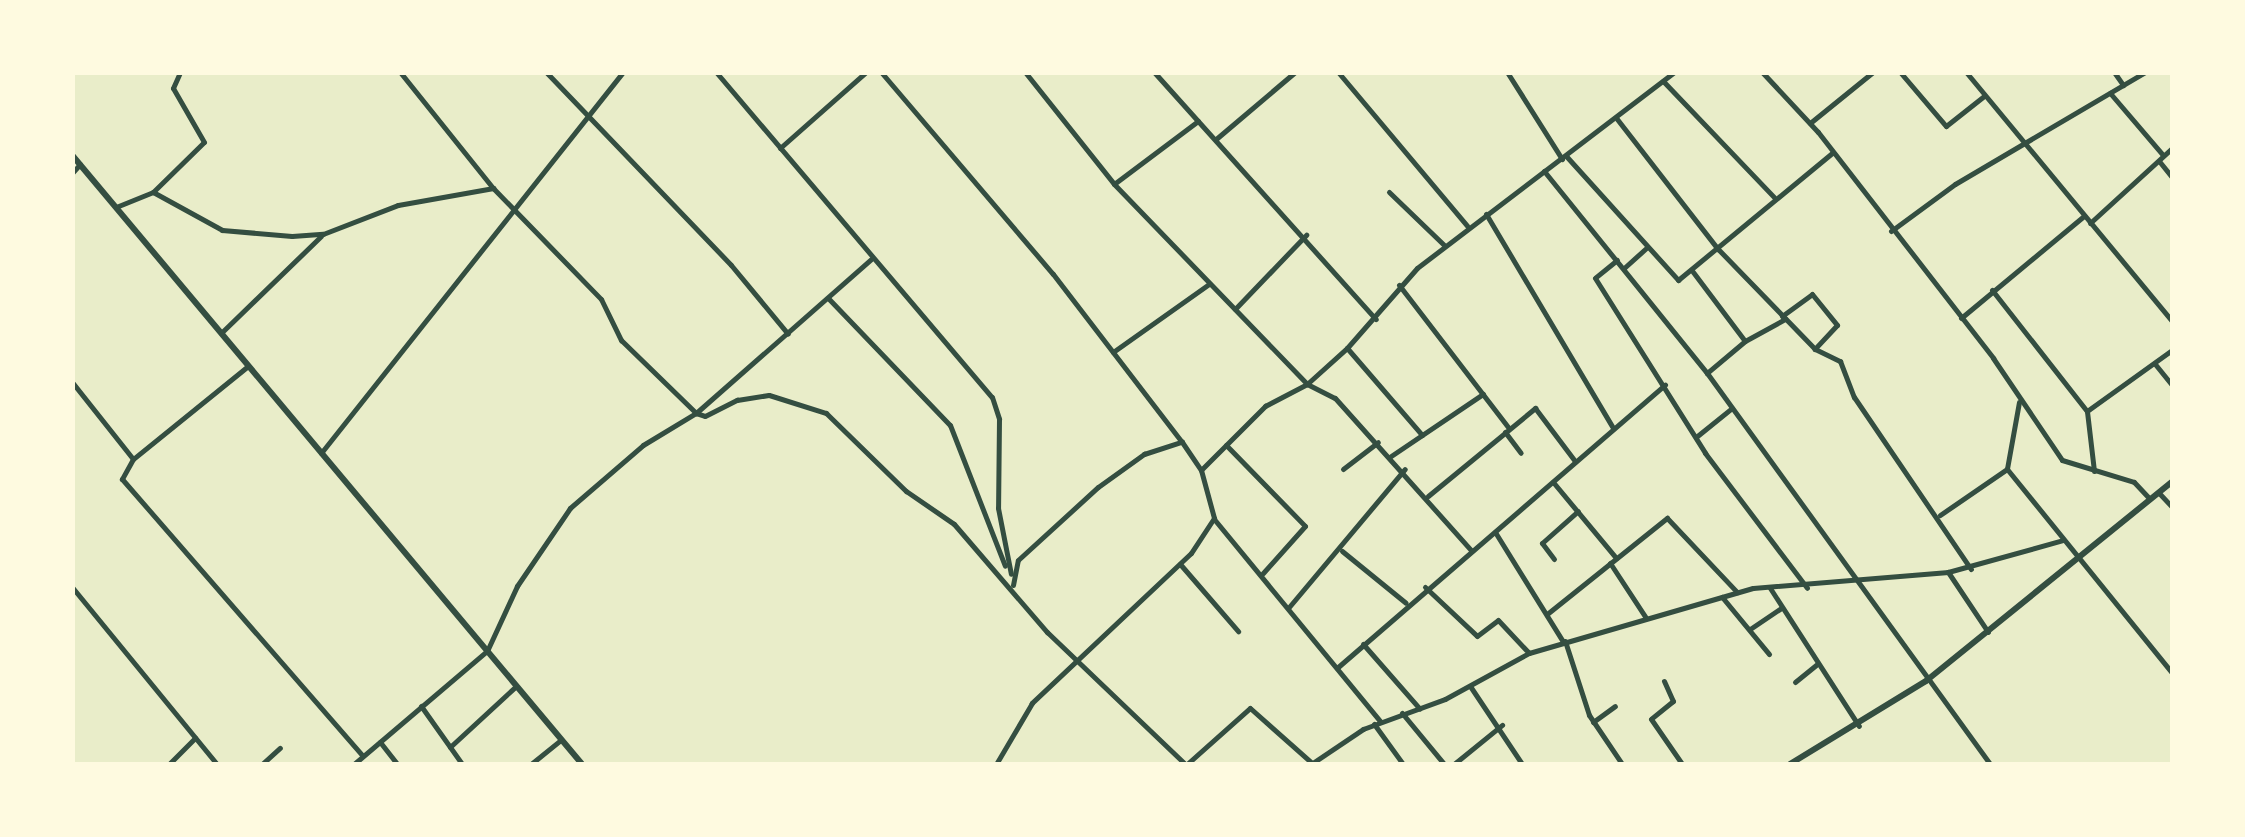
<!DOCTYPE html>
<style>
body{margin:0}
#map{position:relative;width:2245px;height:837px;overflow:hidden;background:#e9edc9;font-family:Manrope,sans-serif}
div>[style]{position:absolute}
[style*='--x']{left:calc(var(--x)*1px);top:calc(var(--y)*1px);width:calc(var(--w)*1px);rotate:calc(var(--a)*1deg)}
.minor>*{height:5px;margin:-2.5px;padding:0 2.5px;transform-origin:2.5px;border-radius:2.5px;background:#344e41}
.tertiary>*{height:6px;margin:-3px;padding:0 3px;transform-origin:3px;border-radius:3px;background:#344e41}
span{translate:-50% -50%;white-space:nowrap;text-align:center;line-height:1.15;-webkit-text-stroke:8px #fefae0;paint-order:stroke}
.frame{position:absolute;inset:0;border:75px solid #fefae0;pointer-events:none}
</style>
<div id="map">
<div class="minor">
<div style="--x:400;--y:72;--w:149;--a:51.3"></div>
<div style="--x:493;--y:188;--w:155;--a:45.8"></div>
<div style="--x:601;--y:299;--w:46;--a:64"></div>
<div style="--x:621;--y:340;--w:105;--a:44.2"></div>
<div style="--x:696;--y:413;--w:9;--a:18"></div>
<div style="--x:705;--y:416;--w:36;--a:-27"></div>
<div style="--x:737;--y:400;--w:32;--a:-9"></div>
<div style="--x:769;--y:395;--w:60;--a:17.5"></div>
<div style="--x:826;--y:413;--w:112;--a:44.3"></div>
<div style="--x:906;--y:491;--w:58;--a:34.5"></div>
<div style="--x:954;--y:524;--w:143;--a:49.3"></div>
<div style="--x:1047;--y:632;--w:191;--a:43.7"></div>
<div style="--x:546;--y:72;--w:267;--a:46.2"></div>
<div style="--x:731;--y:265;--w:89;--a:50.4"></div>
<div style="--x:716;--y:72;--w:426;--a:49.7"></div>
<div style="--x:992;--y:397;--w:23;--a:72"></div>
<div style="--x:999;--y:419;--w:89;--a:90.6"></div>
<div style="--x:998;--y:508;--w:67;--a:78.9"></div>
<div style="--x:881;--y:72;--w:265;--a:49.6"></div>
<div style="--x:1053;--y:274;--w:212;--a:52.5"></div>
<div style="--x:1182;--y:442;--w:34;--a:56"></div>
<div style="--x:1201;--y:470;--w:50;--a:74.8"></div>
<div style="--x:1214;--y:518;--w:42;--a:123.3"></div>
<div style="--x:1191;--y:553;--w:219;--a:136.7"></div>
<div style="--x:1032;--y:703;--w:71;--a:120.5"></div>
<div style="--x:1025;--y:72;--w:143;--a:51.5"></div>
<div style="--x:1114;--y:184;--w:278;--a:46"></div>
<div style="--x:1307;--y:384;--w:31;--a:27"></div>
<div style="--x:1335;--y:398;--w:204;--a:48.2"></div>
<div style="--x:1154;--y:72;--w:332;--a:48.1"></div>
<div style="--x:1338;--y:72;--w:201;--a:50"></div>
<div style="--x:1507;--y:72;--w:103;--a:57.7"></div>
<div style="--x:1762;--y:72;--w:82;--a:47"></div>
<div style="--x:1818;--y:132;--w:286;--a:52.2"></div>
<div style="--x:1993;--y:358;--w:123;--a:55.9"></div>
<div style="--x:2062;--y:460;--w:75;--a:17"></div>
<div style="--x:2134;--y:482;--w:23;--a:47"></div>
<div style="--x:1900;--y:72;--w:71;--a:49.6"></div>
<div style="--x:1946;--y:126;--w:48;--a:-38.3"></div>
<div style="--x:1966;--y:72;--w:323;--a:50.4"></div>
<div style="--x:2114;--y:72;--w:16;--a:55"></div>
<div style="--x:1663;--y:81;--w:161;--a:46.3"></div>
<div style="--x:2110;--y:93;--w:82;--a:49.5"></div>
<div style="--x:1617;--y:119;--w:165;--a:52.2"></div>
<div style="--x:1718;--y:249;--w:139;--a:45.9"></div>
<div style="--x:1815;--y:349;--w:28;--a:26"></div>
<div style="--x:1840;--y:361;--w:39;--a:69"></div>
<div style="--x:1854;--y:397;--w:208;--a:55.8"></div>
<div style="--x:1810;--y:123;--w:81;--a:-39"></div>
<div style="--x:1216;--y:139;--w:104;--a:-40.3"></div>
<div style="--x:780;--y:148;--w:115;--a:-41.5"></div>
<div style="--x:1567;--y:157;--w:166;--a:47.9"></div>
<div style="--x:1678;--y:280;--w:200;--a:-39.5"></div>
<div style="--x:2159;--y:161;--w:21;--a:51"></div>
<div style="--x:1544;--y:171;--w:260;--a:51.1"></div>
<div style="--x:1707;--y:373;--w:483;--a:54.1"></div>
<div style="--x:72;--y:173;--w:12;--a:-48"></div>
<div style="--x:1114;--y:184;--w:105;--a:-36.9"></div>
<div style="--x:153;--y:192;--w:71;--a:-44.4"></div>
<div style="--x:204;--y:142;--w:62;--a:-119.9"></div>
<div style="--x:173;--y:88;--w:17;--a:-66"></div>
<div style="--x:1389;--y:192;--w:76;--a:43.9"></div>
<div style="--x:116;--y:207;--w:40;--a:-22"></div>
<div style="--x:153;--y:192;--w:79;--a:28.8"></div>
<div style="--x:222;--y:230;--w:70;--a:4.9"></div>
<div style="--x:292;--y:236;--w:31;--a:-4"></div>
<div style="--x:323;--y:234;--w:80;--a:-21.1"></div>
<div style="--x:398;--y:205;--w:97;--a:-10.1"></div>
<div style="--x:1486;--y:214;--w:247;--a:59.3"></div>
<div style="--x:2090;--y:223;--w:111;--a:-42.4"></div>
<div style="--x:1891;--y:231;--w:79;--a:-36.3"></div>
<div style="--x:1955;--y:184;--w:221;--a:-30.5"></div>
<div style="--x:1617;--y:260;--w:28;--a:141"></div>
<div style="--x:1595;--y:278;--w:207;--a:57.8"></div>
<div style="--x:1705;--y:453;--w:169;--a:52.9"></div>
<div style="--x:1624;--y:268;--w:31;--a:-42"></div>
<div style="--x:1693;--y:272;--w:86;--a:53"></div>
<div style="--x:1745;--y:341;--w:50;--a:139.9"></div>
<div style="--x:1399;--y:285;--w:179;--a:52.5"></div>
<div style="--x:1992;--y:290;--w:154;--a:51.9"></div>
<div style="--x:828;--y:298;--w:176;--a:46.2"></div>
<div style="--x:950;--y:425;--w:151;--a:68.7"></div>
<div style="--x:1235;--y:309;--w:103;--a:-46.2"></div>
<div style="--x:1782;--y:316;--w:37;--a:-36"></div>
<div style="--x:1812;--y:294;--w:40;--a:51"></div>
<div style="--x:1837;--y:325;--w:33;--a:133"></div>
<div style="--x:1961;--y:318;--w:160;--a:-39.7"></div>
<div style="--x:221;--y:333;--w:139;--a:-44.1"></div>
<div style="--x:1745;--y:341;--w:46;--a:-28.8"></div>
<div style="--x:1347;--y:348;--w:115;--a:49.2"></div>
<div style="--x:1113;--y:352;--w:118;--a:-35.3"></div>
<div style="--x:2155;--y:364;--w:27;--a:51"></div>
<div style="--x:248;--y:366;--w:148;--a:141"></div>
<div style="--x:133;--y:459;--w:23;--a:119"></div>
<div style="--x:122;--y:479;--w:366;--a:49"></div>
<div style="--x:72;--y:382;--w:98;--a:51.6"></div>
<div style="--x:2019;--y:402;--w:68;--a:100.2"></div>
<div style="--x:2007;--y:469;--w:262;--a:51"></div>
<div style="--x:1505;--y:432;--w:26;--a:53"></div>
<div style="--x:1696;--y:437;--w:46;--a:-38.9"></div>
<div style="--x:1226;--y:445;--w:113;--a:45.7"></div>
<div style="--x:1305;--y:526;--w:63;--a:131.8"></div>
<div style="--x:321;--y:453;--w:486;--a:-51.6"></div>
<div style="--x:1391;--y:456;--w:111;--a:-34"></div>
<div style="--x:1343;--y:469;--w:44;--a:-37.6"></div>
<div style="--x:1201;--y:470;--w:91;--a:-45"></div>
<div style="--x:1265;--y:406;--w:47;--a:-27.6"></div>
<div style="--x:1307;--y:384;--w:54;--a:-42"></div>
<div style="--x:1347;--y:348;--w:106;--a:-48.8"></div>
<div style="--x:1417;--y:268;--w:323;--a:-37.3"></div>
<div style="--x:2094;--y:471;--w:60;--a:-96.7"></div>
<div style="--x:2087;--y:411;--w:105;--a:-35.7"></div>
<div style="--x:1553;--y:482;--w:99;--a:50.3"></div>
<div style="--x:2159;--y:493;--w:19;--a:47"></div>
<div style="--x:1428;--y:496;--w:139;--a:-39.4"></div>
<div style="--x:1535;--y:408;--w:66;--a:53"></div>
<div style="--x:1940;--y:515;--w:81;--a:-34.5"></div>
<div style="--x:1214;--y:519;--w:261;--a:50.6"></div>
<div style="--x:1495;--y:532;--w:127;--a:58.2"></div>
<div style="--x:1342;--y:551;--w:82;--a:39.1"></div>
<div style="--x:1554;--y:559;--w:20;--a:-127"></div>
<div style="--x:1542;--y:543;--w:48;--a:-41.6"></div>
<div style="--x:1610;--y:563;--w:66;--a:56.8"></div>
<div style="--x:1180;--y:564;--w:89;--a:49.1"></div>
<div style="--x:1948;--y:572;--w:119;--a:-15.5"></div>
<div style="--x:1013;--y:585;--w:25;--a:-79"></div>
<div style="--x:1018;--y:560;--w:108;--a:-42.4"></div>
<div style="--x:1098;--y:487;--w:57;--a:-35.7"></div>
<div style="--x:1144;--y:454;--w:40;--a:-18"></div>
<div style="--x:72;--y:587;--w:229;--a:50.7"></div>
<div style="--x:1425;--y:587;--w:71;--a:43.3"></div>
<div style="--x:1477;--y:636;--w:26;--a:-37"></div>
<div style="--x:1498;--y:620;--w:45;--a:46.8"></div>
<div style="--x:1770;--y:588;--w:164;--a:57.2"></div>
<div style="--x:1722;--y:597;--w:74;--a:50.5"></div>
<div style="--x:1289;--y:607;--w:180;--a:-50"></div>
<div style="--x:1547;--y:614;--w:154;--a:-38.7"></div>
<div style="--x:1667;--y:518;--w:102;--a:46.6"></div>
<div style="--x:1750;--y:629;--w:37;--a:-34"></div>
<div style="--x:1565;--y:641;--w:78;--a:72"></div>
<div style="--x:1589;--y:715;--w:59;--a:56"></div>
<div style="--x:1363;--y:644;--w:86;--a:48.8"></div>
<div style="--x:1338;--y:667;--w:432;--a:-40.8"></div>
<div style="--x:1664;--y:681;--w:22;--a:66"></div>
<div style="--x:1673;--y:701;--w:28;--a:141"></div>
<div style="--x:1651;--y:719;--w:55;--a:55.4"></div>
<div style="--x:1795;--y:682;--w:27;--a:-39"></div>
<div style="--x:1470;--y:686;--w:94;--a:56.3"></div>
<div style="--x:421;--y:706;--w:71;--a:54.7"></div>
<div style="--x:1402;--y:713;--w:66;--a:50.5"></div>
<div style="--x:1593;--y:722;--w:27;--a:-36"></div>
<div style="--x:1374;--y:724;--w:49;--a:54.1"></div>
<div style="--x:380;--y:742;--w:28;--a:52"></div>
<div style="--x:450;--y:747;--w:88;--a:-42.7"></div>
<div style="--x:169;--y:764;--w:37;--a:-45"></div>
<div style="--x:262;--y:764;--w:24;--a:-42"></div>
<div style="--x:354;--y:764;--w:175;--a:-40.4"></div>
<div style="--x:487;--y:651;--w:72;--a:-65.2"></div>
<div style="--x:517;--y:586;--w:94;--a:-55.8"></div>
<div style="--x:570;--y:508;--w:96;--a:-40.8"></div>
<div style="--x:643;--y:445;--w:62;--a:-31.1"></div>
<div style="--x:696;--y:413;--w:233;--a:-41.3"></div>
<div style="--x:531;--y:764;--w:38;--a:-39"></div>
<div style="--x:1187;--y:764;--w:84;--a:-41.6"></div>
<div style="--x:1250;--y:708;--w:83;--a:41.6"></div>
<div style="--x:1311;--y:764;--w:63;--a:-33.9"></div>
<div style="--x:1363;--y:729;--w:87;--a:-20.1"></div>
<div style="--x:1445;--y:699;--w:96;--a:-28.7"></div>
<div style="--x:1529;--y:653;--w:233;--a:-16.2"></div>
<div style="--x:1753;--y:588;--w:196;--a:-4.7"></div>
<div style="--x:1948;--y:572;--w:72;--a:56.3"></div>
<div style="--x:1454;--y:764;--w:62;--a:-39.1"></div>
</div>
<div class="tertiary">
<div style="--x:72;--y:155;--w:794;--a:50.06"></div>
<div style="--x:1790;--y:764;--w:159;--a:-31.4"></div>
<div style="--x:1926;--y:681;--w:316;--a:-39"></div>
</div>
<div class="frame"></div>
</div>
